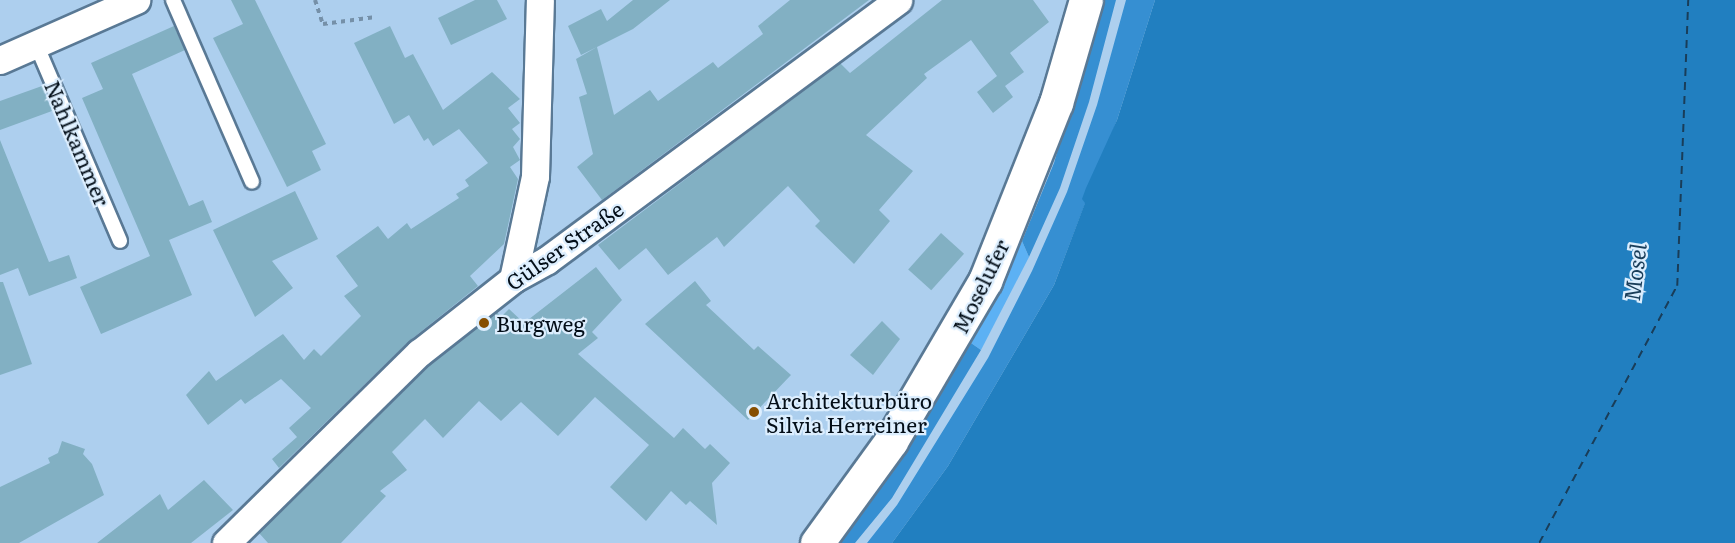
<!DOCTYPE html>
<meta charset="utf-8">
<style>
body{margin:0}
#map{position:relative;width:1735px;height:543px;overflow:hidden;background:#adcfee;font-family:Literata,serif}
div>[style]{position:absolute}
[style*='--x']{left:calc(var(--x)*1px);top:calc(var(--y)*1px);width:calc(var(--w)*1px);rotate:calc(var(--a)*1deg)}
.green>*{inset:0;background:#5cb1f4}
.forest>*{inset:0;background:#368fd2}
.water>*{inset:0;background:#217fc0}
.ferry>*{height:1.5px;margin-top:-0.75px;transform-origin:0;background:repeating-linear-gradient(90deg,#193d59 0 8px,transparent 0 14px)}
.building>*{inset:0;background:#82b0c3;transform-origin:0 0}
.path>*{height:4px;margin-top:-2px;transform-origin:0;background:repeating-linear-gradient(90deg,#7590a8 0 4.5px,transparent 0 9px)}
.roads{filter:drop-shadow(2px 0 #597995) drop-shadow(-2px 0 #597995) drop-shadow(0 2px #597995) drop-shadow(0 -2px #597995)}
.lane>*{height:14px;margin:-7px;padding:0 7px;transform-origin:7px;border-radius:7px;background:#fff}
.street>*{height:27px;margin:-13.5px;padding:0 13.5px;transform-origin:13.5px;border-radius:13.5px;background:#fff}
.primary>*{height:33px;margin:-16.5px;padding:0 16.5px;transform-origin:16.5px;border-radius:16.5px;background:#fff}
.dots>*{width:16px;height:16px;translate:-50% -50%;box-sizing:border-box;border:3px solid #dceefe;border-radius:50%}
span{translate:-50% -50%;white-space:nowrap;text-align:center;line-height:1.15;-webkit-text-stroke:4.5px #dceefe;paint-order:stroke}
.street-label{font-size:21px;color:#030e18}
.poi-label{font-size:21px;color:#030e18}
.left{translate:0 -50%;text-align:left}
.water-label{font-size:22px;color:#193d59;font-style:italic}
</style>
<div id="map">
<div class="green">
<div style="clip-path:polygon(1022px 241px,1029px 257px,981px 350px,971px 343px)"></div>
</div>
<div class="forest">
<div style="clip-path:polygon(1101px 0,1116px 0,1089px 102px,1060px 188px,1029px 257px,1022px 241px,1054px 163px)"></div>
<div style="clip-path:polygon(1126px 0,1155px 0,1117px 120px,1054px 285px,948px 466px,892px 543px,867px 543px,897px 505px,988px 358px,1032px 271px,1067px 192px,1097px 105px)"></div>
<div style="clip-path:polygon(971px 343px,981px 350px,892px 498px,855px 543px,837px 543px,896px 465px)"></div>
</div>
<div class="water">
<div style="clip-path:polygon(1155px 0,1735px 0,1735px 543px,892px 543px,948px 466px,1054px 285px,1085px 203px,1082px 199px,1086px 188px,1117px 120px)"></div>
</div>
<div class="ferry">
<div style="--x:1539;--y:543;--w:292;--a:-61.8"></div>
<div style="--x:1677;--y:286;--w:286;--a:-87.8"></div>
</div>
<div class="building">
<div style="clip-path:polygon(231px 0,255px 0,326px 144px,312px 151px,321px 170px,287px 187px,213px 38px,243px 24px)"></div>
<div style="clip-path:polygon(475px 0,497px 0,507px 19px,451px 45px,438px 18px)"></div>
<div style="clip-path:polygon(633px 0,670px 0,633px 29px,597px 47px,614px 115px,650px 90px,658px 101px,713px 62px,718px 68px,763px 34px,758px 26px,790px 0,869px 0,602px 200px,577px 167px,593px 154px,579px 97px,587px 94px,576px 59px,597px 47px,581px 55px,568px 26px,601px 9px,607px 21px)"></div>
<div style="clip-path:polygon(942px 0,1033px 0,1049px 22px,1010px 53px,1024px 72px,1005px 86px,1013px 97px,993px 113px,977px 92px,997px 76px,971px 40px,924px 74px,927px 78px,866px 135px,913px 171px,879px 210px,890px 221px,854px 264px,815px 226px,820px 221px,788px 186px,724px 247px,717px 237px,668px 275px,646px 248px,619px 270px,598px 245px,840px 63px,850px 73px)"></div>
<div style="clip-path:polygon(174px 26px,185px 50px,132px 74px,189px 206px,203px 200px,212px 222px,169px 240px,192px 295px,101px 334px,80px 287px,150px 256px,82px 98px,103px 89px,91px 63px)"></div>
<div style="clip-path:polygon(390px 26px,405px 58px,413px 54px,443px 110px,492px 72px,520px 99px,508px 108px,520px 123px,512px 129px,520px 139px,513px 147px,520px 160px,510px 167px,518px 179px,504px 244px,470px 276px,478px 286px,408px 342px,279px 468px,272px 459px,297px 437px,289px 428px,311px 408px,281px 379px,245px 404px,241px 399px,208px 425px,186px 395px,209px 371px,216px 381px,283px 334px,304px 360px,314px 349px,321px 356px,361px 316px,344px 296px,358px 286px,336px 256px,378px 226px,388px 239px,407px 223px,411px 229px,459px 198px,456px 194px,469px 186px,465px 180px,488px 163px,459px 129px,433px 146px,428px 138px,424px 141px,409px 115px,394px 124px,354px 43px)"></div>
<div style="clip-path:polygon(42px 86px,52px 111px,0 130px,0 101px)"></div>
<div style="clip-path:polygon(0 140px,49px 262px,69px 255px,77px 278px,29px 296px,18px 268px,0 275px)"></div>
<div style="clip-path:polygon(295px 191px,318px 239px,272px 261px,293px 288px,255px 317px,213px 230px)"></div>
<div style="left:941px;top:233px;width:31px;height:49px;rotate:42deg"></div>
<div style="clip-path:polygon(596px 267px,622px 300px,592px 332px,598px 338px,578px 354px,674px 438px,683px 428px,705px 449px,710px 444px,730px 463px,712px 483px,717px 525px,690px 501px,686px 505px,671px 491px,646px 521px,610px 487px,649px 445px,595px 397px,558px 436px,521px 402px,501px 421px,479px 401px,443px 438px,425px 419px,392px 452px,407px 470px,380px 491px,386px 496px,341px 543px,268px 543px,259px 533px,429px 365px,497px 312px,501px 317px,509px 309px,524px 323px)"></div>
<div style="clip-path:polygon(695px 281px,711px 301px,706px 305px,754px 350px,758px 346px,791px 375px,748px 420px,645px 324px)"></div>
<div style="clip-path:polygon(0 282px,3px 282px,32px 364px,0 375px)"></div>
<div style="clip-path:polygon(882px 321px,900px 339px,873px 375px,850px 355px)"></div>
<div style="clip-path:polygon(62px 441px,85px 449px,83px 454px,92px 464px,104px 495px,19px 543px,0 543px,0 487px,50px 463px,48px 458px,58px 453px)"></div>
<div style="clip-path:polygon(204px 480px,233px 510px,191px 543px,97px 543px,160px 494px,168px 510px)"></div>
</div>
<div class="path">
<div style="--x:315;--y:0;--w:25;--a:72"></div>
<div style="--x:323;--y:24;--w:53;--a:-7.5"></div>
</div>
<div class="roads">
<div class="lane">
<div style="--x:173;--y:0;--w:198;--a:66.5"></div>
<div style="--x:36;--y:44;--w:214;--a:66.9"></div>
</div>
<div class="street">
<div style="--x:0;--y:60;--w:149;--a:-23.8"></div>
<div style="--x:513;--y:279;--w:105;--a:-77.9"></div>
<div style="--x:535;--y:176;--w:176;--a:-88.4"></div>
<div style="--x:226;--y:543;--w:271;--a:-44.6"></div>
<div style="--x:419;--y:353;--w:120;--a:-38.2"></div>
<div style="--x:513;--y:279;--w:39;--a:-29"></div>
<div style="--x:547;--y:260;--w:437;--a:-36.5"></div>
</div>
<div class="primary">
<div style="--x:817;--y:543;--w:126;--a:-54"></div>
<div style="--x:891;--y:441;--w:186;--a:-59.6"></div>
<div style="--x:985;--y:281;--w:192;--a:-68.3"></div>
<div style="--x:1056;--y:103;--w:107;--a:-73.8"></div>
</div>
</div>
<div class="dots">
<div style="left:484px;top:323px;background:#874f01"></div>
<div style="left:754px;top:412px;background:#874f01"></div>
</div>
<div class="street-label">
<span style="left:78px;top:143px;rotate:67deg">Nahlkammer</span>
<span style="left:564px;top:245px;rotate:-35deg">Gülser Straße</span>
<span style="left:980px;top:286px;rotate:-64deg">Moselufer</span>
</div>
<div class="poi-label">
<span class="left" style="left:496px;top:323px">Burgweg</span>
<span class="left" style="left:766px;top:412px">Architekturbüro<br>Silvia Herreiner</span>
</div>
<div class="water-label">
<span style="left:1634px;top:272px;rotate:-83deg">Mosel</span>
</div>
</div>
